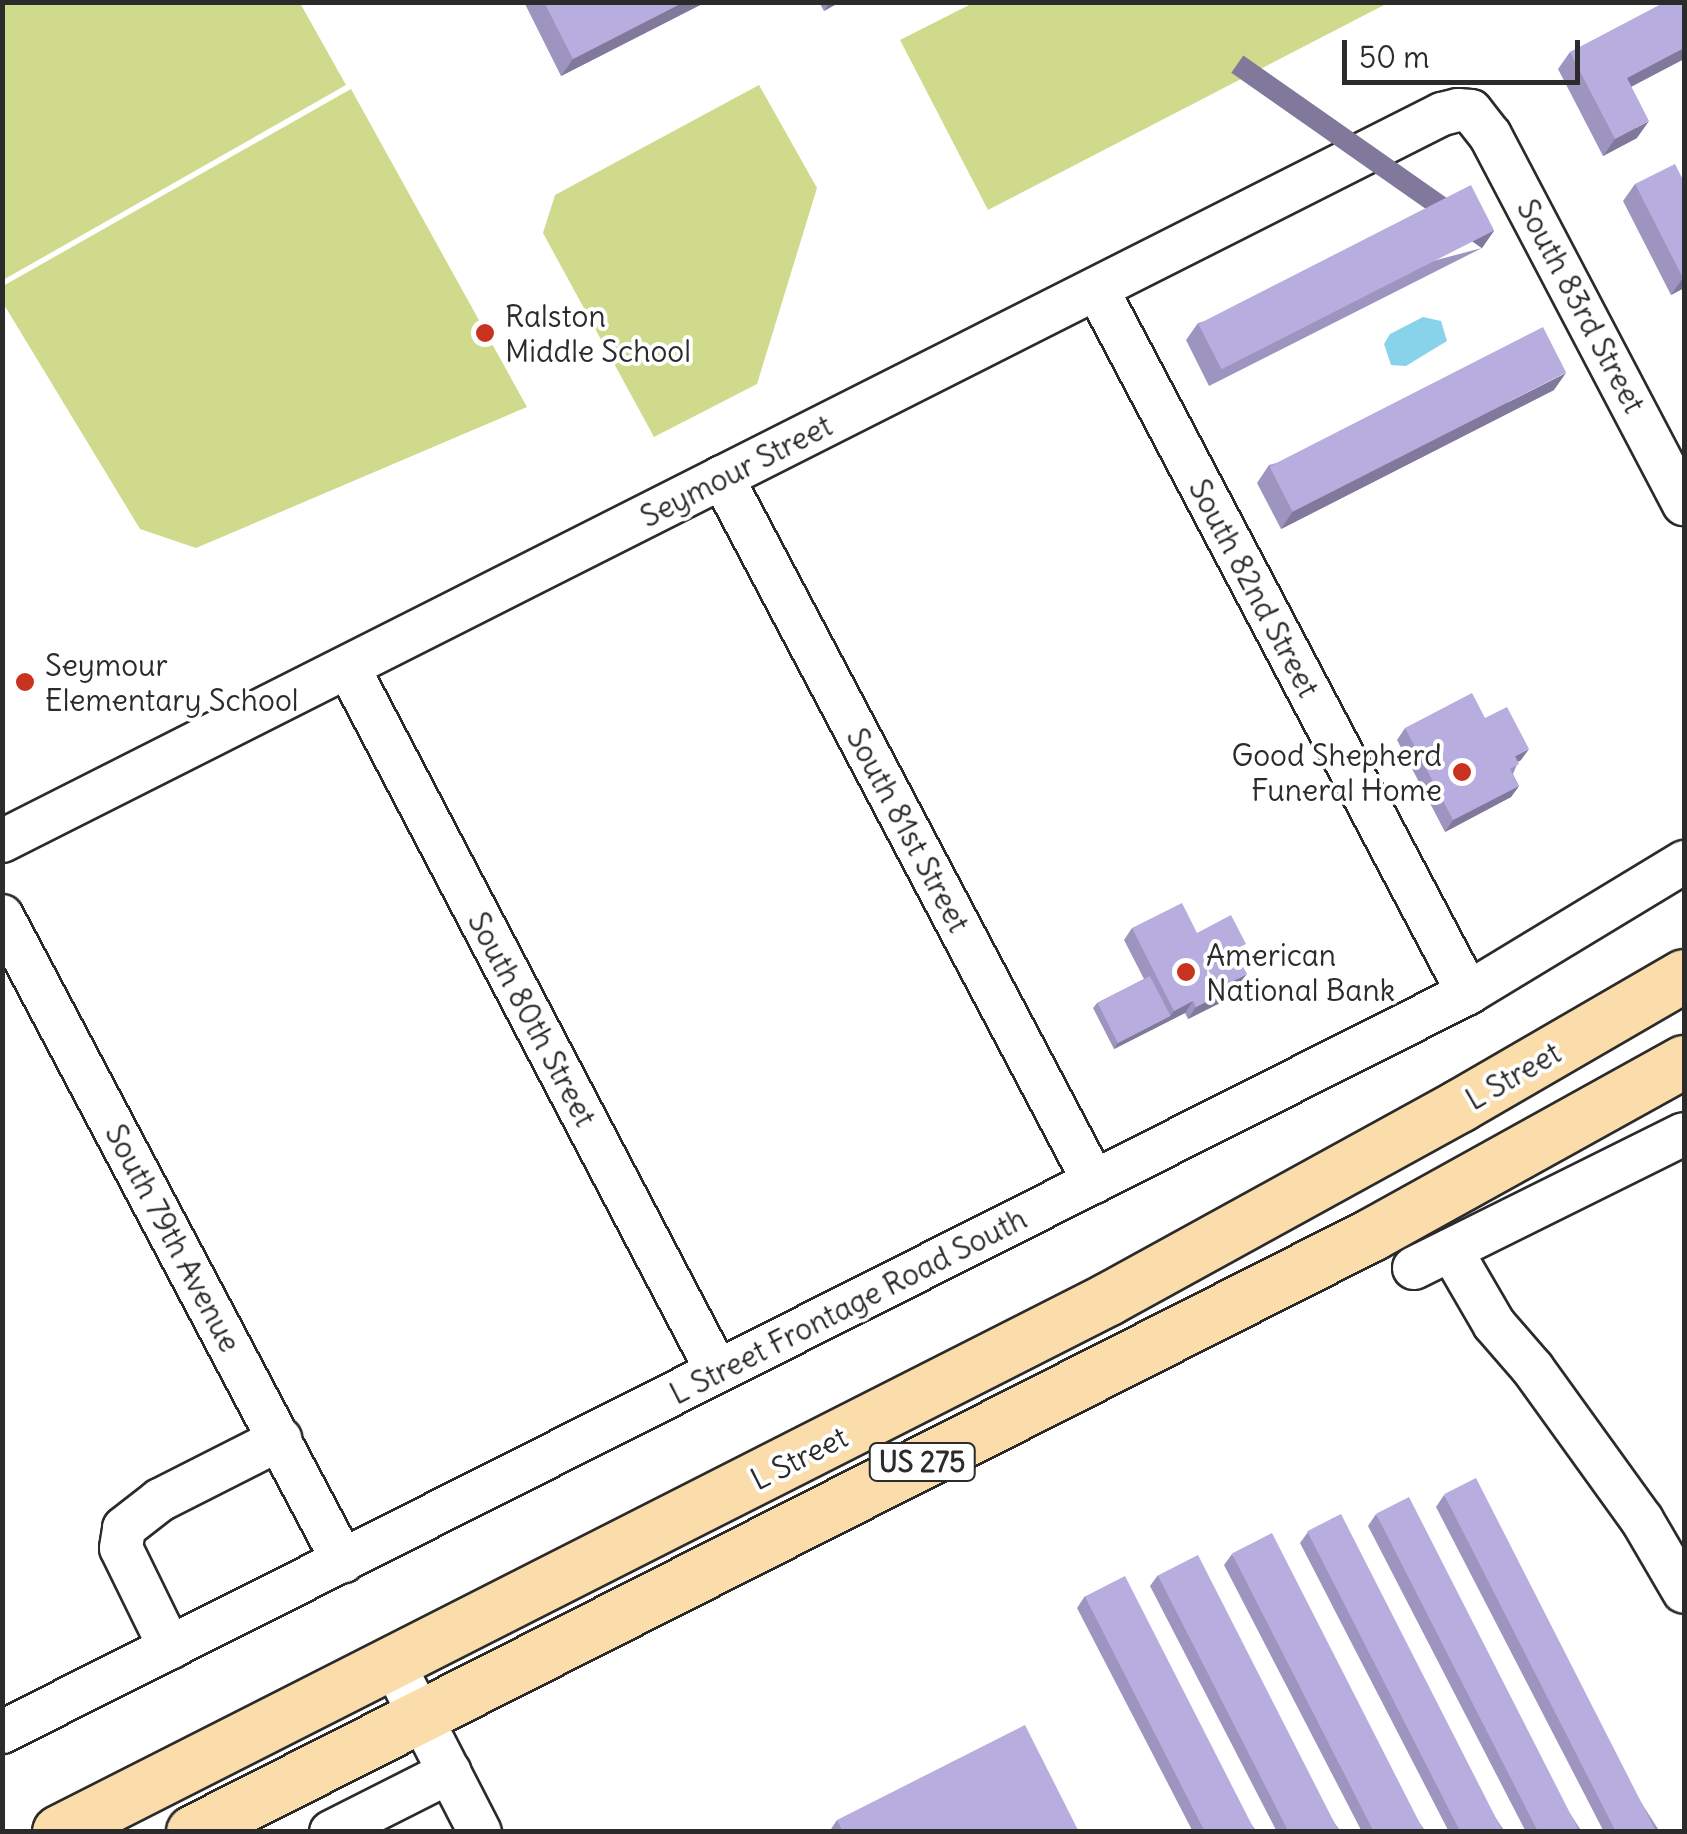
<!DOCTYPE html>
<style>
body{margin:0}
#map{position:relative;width:1687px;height:1834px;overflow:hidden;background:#fff;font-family:Delius,sans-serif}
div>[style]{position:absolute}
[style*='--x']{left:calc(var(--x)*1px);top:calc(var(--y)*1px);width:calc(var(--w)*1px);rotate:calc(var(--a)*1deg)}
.green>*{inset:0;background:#cfda8d}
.water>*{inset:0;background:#89d3ea}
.roads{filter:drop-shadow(2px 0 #2b2b2b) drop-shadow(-2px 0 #2b2b2b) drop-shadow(0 2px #2b2b2b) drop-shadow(0 -2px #2b2b2b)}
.minor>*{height:42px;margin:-21px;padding:0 21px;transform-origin:21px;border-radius:21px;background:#fff}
.major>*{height:52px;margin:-26px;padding:0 26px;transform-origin:26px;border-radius:26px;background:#fbddab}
.wall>*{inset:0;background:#9d95bf}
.shaded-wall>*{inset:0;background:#80799b;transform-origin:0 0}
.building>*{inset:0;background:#b7adde;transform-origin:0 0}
.dots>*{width:28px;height:28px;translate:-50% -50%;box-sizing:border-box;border:5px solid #fff;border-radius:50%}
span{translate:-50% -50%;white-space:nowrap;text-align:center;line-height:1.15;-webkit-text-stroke:8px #fff;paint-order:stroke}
.shield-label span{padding:2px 8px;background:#fff;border:2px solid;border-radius:8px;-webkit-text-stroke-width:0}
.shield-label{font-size:28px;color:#2b2b2b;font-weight:700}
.street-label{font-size:30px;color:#2b2b2b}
.poi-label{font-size:30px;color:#2b2b2b}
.left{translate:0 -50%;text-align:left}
.right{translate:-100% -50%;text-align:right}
.frame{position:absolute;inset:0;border:5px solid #2b2b2b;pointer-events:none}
.scale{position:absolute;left:1342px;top:40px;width:238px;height:45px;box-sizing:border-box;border:5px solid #2b2b2b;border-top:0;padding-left:12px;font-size:30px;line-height:35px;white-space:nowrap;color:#2b2b2b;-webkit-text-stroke:8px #fff;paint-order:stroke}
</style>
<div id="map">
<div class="green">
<div style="clip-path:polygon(3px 2px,300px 3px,346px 85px,3px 280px)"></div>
<div style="clip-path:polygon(973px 3px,973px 2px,1388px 3px,988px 210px,900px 40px)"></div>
<div style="clip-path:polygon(759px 85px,817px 188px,757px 384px,654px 437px,543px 233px,555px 195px)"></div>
<div style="clip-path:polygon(351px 89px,527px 407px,196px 548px,140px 529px,3px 303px,3px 286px)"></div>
</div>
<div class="water">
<div style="clip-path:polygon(1423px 317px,1441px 321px,1447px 341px,1406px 366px,1391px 365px,1384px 344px,1390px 334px)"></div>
</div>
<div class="roads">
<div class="minor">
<div style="--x:1097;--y:289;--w:796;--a:62.21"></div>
<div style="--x:722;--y:477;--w:797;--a:62.18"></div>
<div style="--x:348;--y:667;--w:795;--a:62.34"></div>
<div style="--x:2;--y:841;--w:1613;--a:-26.79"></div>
<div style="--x:1442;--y:114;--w:16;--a:-14"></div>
<div style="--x:1458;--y:110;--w:13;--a:4"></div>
<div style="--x:1471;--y:111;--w:31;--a:52"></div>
<div style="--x:1490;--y:135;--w:417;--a:62.3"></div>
<div style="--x:2;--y:916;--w:730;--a:62.14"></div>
<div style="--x:1451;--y:1250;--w:86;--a:59.8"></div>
<div style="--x:1494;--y:1324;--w:60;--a:49.1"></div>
<div style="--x:1533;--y:1369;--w:186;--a:54.2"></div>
<div style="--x:1642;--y:1520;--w:83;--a:59.7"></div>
<div style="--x:1414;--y:1268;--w:301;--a:-26.4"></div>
<div style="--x:170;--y:1648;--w:111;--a:-116.1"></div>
<div style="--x:121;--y:1548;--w:20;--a:-81"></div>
<div style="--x:124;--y:1528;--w:46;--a:-37.9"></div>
<div style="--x:160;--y:1500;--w:135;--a:-26.9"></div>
<div style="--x:393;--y:1663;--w:190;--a:62.8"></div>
<div style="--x:2;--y:1732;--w:1642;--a:-26.75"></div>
<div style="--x:1468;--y:993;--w:253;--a:-31.2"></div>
<div style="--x:331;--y:1832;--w:133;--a:-26.8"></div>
</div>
<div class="major">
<div style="--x:59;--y:1832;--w:1178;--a:-26.91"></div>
<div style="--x:1109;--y:1299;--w:401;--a:-28.8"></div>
<div style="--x:1460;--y:1106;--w:259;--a:-30.1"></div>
<div style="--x:193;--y:1832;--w:1322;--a:-26.86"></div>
<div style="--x:1372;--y:1235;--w:357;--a:-29"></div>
</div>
</div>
<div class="wall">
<div style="clip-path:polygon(524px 2px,706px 2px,561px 76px)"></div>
<div style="clip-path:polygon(819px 2px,840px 2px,824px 11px)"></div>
<div style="clip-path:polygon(1684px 2px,1684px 59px,1631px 87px,1637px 138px,1603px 156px,1558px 69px,1570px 52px)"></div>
<div style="clip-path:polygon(1684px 182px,1684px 288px,1671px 295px,1623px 201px,1635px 184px)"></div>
<div style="clip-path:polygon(1482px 248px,1209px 386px,1186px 340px,1198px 323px)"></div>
<div style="clip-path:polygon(1554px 390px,1281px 529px,1257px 483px,1269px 465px)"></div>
<div style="clip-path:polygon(1405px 728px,1521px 760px,1518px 762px,1513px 774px,1519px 786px,1511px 797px,1445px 832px,1397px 740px)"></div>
<div style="clip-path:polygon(1132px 928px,1197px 933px,1237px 956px,1238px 985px,1234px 988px,1226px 1000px,1188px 1019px,1185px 1013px,1114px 1049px,1093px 1008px,1097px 1003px,1144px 979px,1124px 940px)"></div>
<div style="clip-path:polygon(1444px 1495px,1660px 1832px,1604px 1832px,1436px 1507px)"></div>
<div style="clip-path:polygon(1376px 1514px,1582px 1832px,1526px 1832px,1368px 1526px)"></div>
<div style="clip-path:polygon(1308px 1532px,1505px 1832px,1449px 1832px,1300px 1543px)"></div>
<div style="clip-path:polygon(1232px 1554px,1426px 1832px,1362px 1832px,1224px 1565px)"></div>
<div style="clip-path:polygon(1158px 1575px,1341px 1832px,1277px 1832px,1150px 1586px)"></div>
<div style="clip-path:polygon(1085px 1596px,1257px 1832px,1193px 1832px,1077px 1608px)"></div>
<div style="clip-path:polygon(837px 1820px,1079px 1832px,829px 1832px)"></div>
</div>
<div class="shaded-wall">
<div style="clip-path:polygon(684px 2px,706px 2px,561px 76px,573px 59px)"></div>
<div style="clip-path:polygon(833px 2px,840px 2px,824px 11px,828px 5px)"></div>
<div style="clip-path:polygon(1684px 48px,1684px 59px,1615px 95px,1627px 78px)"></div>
<div style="clip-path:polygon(1649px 121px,1637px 138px,1603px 156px,1615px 139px)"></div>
<div style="left:1494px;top:231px;width:21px;height:306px;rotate:125deg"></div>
<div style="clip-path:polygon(1684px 277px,1684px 288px,1671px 295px,1683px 278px)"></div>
<div style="clip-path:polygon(1566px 373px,1554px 390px,1281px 529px,1293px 511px)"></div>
<div style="clip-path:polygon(1529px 749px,1521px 760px,1507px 767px,1515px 756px)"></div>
<div style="clip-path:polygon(1519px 786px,1511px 797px,1445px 832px,1453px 820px)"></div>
<div style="clip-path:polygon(1247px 974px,1238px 985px,1223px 993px,1231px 982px)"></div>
<div style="clip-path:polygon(1234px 988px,1226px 1000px,1188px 1019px,1196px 1007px)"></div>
<div style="clip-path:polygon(1193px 1001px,1185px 1013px,1114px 1049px,1118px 1043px,1170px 1016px,1174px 1011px)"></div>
</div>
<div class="building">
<div style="clip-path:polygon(544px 2px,684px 2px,573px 59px)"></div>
<div style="clip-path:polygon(1665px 2px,1684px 2px,1684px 48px,1627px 78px,1649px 121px,1615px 139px,1570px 52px)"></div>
<div style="clip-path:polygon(1675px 164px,1684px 182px,1683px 278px,1635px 184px)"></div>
<div style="left:1471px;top:185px;width:51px;height:306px;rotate:63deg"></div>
<div style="left:1543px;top:327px;width:51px;height:307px;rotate:63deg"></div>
<div style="clip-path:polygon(1472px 693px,1485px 718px,1507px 707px,1529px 749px,1515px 756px,1519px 764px,1510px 769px,1519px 786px,1453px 820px,1405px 728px)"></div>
<div style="clip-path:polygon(1182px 903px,1197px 933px,1231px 915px,1246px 944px,1234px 950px,1247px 974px,1231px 982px,1234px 988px,1196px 1007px,1193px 1001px,1174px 1011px,1132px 928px)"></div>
<div style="left:1150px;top:976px;width:45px;height:59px;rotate:63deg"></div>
<div style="left:1476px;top:1478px;width:399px;height:36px;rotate:63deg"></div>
<div style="left:1409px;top:1497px;width:377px;height:37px;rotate:63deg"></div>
<div style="left:1341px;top:1514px;width:358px;height:38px;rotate:63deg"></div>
<div style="left:1272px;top:1533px;width:336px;height:45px;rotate:63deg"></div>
<div style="left:1198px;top:1555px;width:312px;height:45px;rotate:63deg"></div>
<div style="left:1125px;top:1576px;width:288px;height:45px;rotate:63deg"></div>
<div style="clip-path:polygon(1025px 1725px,1079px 1832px,843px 1832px,837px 1820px)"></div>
</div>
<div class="dots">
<div style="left:485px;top:333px;background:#c8321e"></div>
<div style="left:25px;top:682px;background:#c8321e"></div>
<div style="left:1462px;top:772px;background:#c8321e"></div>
<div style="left:1186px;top:972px;background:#c8321e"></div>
</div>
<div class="shield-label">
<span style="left:922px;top:1462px">US 275</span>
</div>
<div class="street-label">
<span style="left:1581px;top:306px;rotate:62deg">South 83rd Street</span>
<span style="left:736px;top:471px;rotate:-27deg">Seymour Street</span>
<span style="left:1254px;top:588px;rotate:62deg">South 82nd Street</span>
<span style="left:908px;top:830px;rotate:62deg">South 81st Street</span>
<span style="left:532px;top:1019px;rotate:62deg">South 80th Street</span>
<span style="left:1513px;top:1076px;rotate:-30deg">L Street</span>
<span style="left:173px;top:1238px;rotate:62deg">South 79th Avenue</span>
<span style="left:848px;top:1306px;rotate:-27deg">L Street Frontage Road South</span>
<span style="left:799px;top:1458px;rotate:-27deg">L Street</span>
</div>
<div class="poi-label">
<span class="left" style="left:505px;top:333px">Ralston<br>Middle School</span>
<span class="left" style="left:45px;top:682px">Seymour<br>Elementary School</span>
<span class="right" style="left:1442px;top:772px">Good Shepherd<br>Funeral Home</span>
<span class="left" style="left:1206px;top:972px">American<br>National Bank</span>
</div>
<div class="frame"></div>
<div class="scale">50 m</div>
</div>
